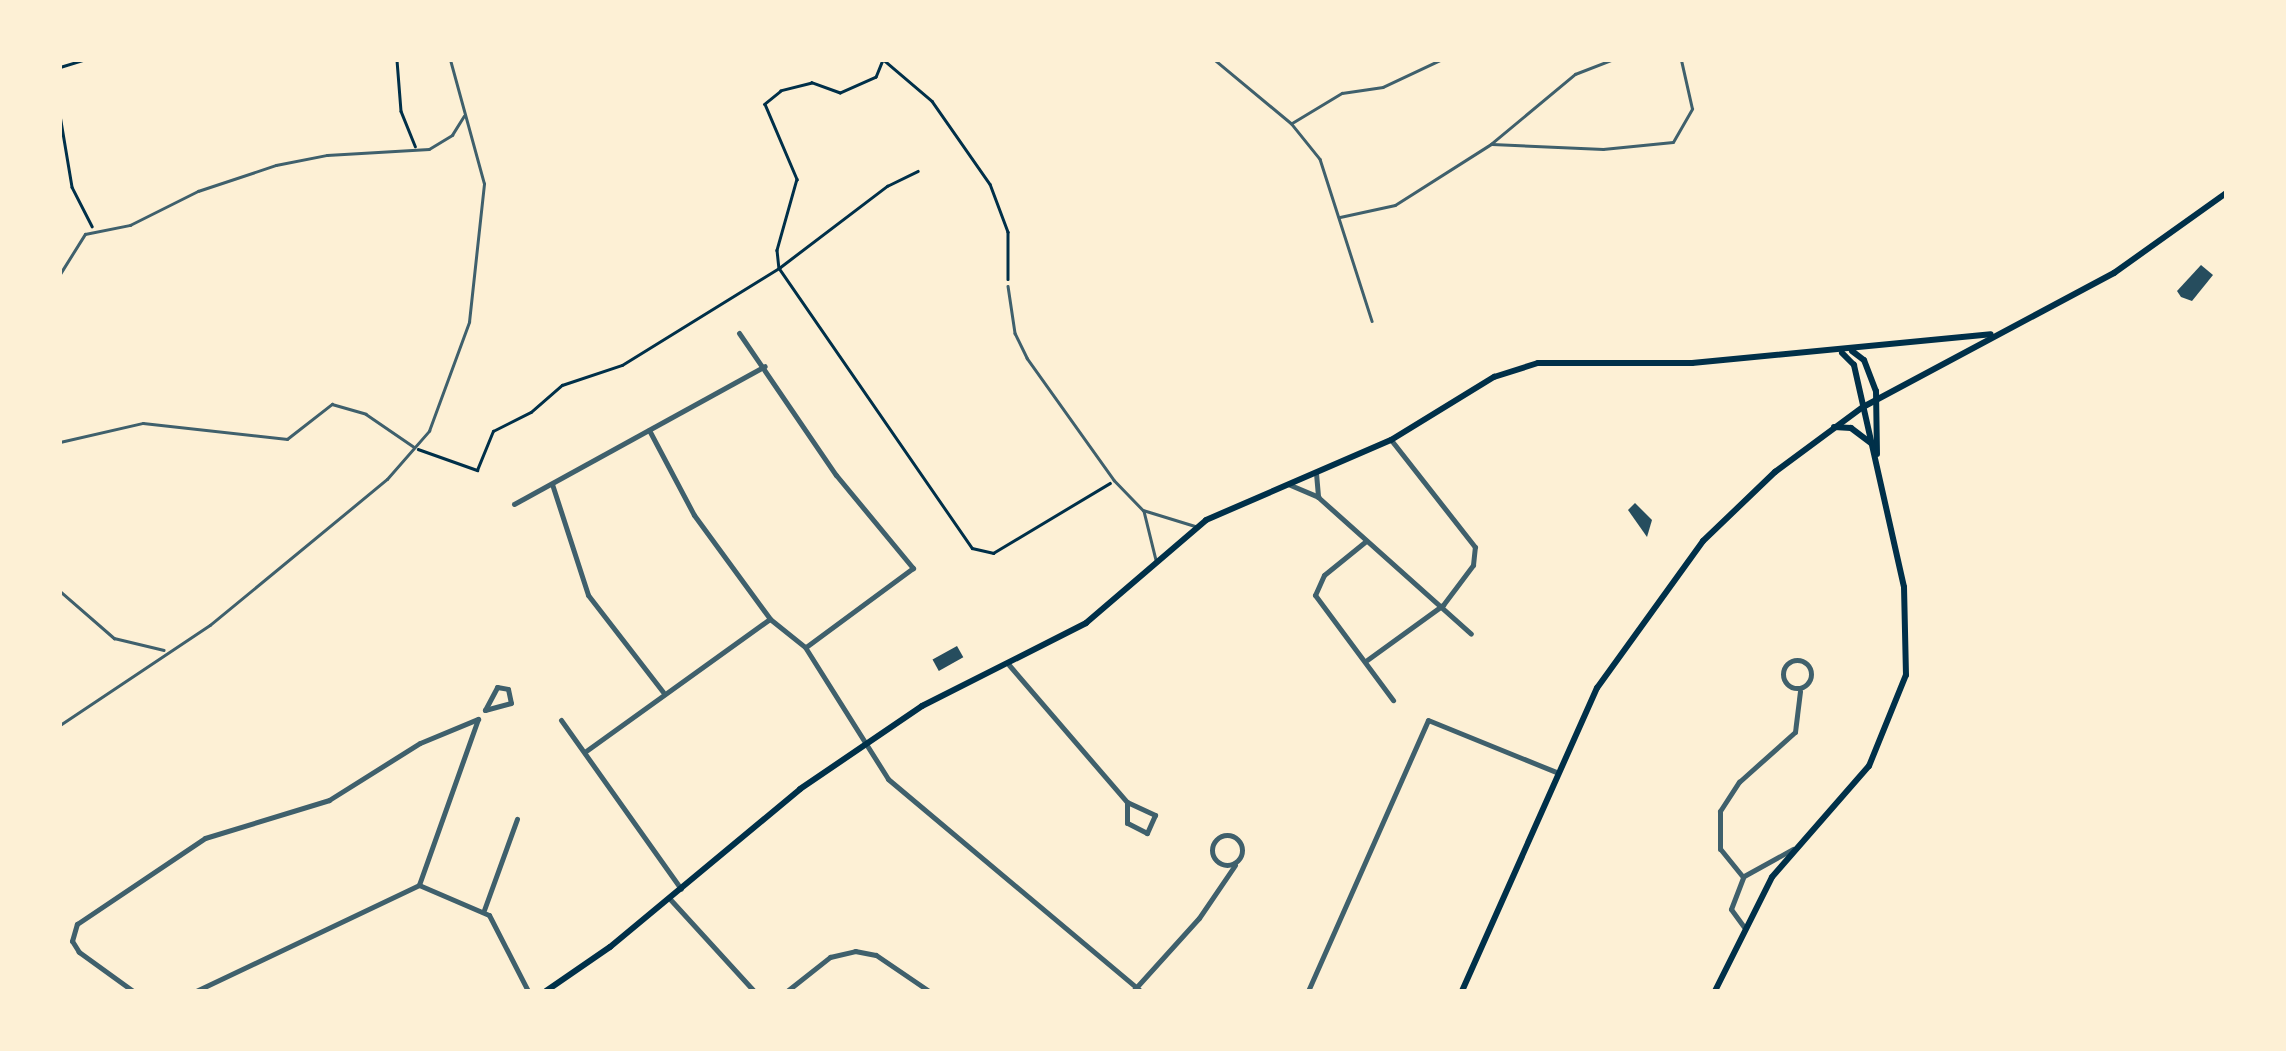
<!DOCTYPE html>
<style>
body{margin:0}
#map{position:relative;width:2286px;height:1051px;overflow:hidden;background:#fdf0d5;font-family:"Asap Condensed",sans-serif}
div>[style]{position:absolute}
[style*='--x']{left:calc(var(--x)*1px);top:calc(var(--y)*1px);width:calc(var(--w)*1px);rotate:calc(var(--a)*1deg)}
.building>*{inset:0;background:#264d5e;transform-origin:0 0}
.path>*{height:2.5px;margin:-1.25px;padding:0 1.25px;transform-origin:1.25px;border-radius:1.25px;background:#003049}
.service>*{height:2.5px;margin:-1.25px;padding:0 1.25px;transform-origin:1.25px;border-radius:1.25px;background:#3f606c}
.minor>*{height:5px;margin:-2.5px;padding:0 2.5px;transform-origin:2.5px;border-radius:2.5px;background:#3f606c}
.minor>.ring{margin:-2.5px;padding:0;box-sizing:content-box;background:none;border:5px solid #3f606c;border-radius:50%}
.secondary>*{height:6px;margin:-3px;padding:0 3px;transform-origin:3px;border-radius:3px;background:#003049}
span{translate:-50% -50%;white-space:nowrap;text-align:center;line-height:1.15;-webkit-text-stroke:8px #fdf0d5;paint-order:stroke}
.frame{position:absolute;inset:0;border:62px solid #fdf0d5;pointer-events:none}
</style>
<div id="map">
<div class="building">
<div style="clip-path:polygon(2201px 265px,2213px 275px,2192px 301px,2181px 297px,2177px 291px)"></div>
<div style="clip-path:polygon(1635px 503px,1652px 520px,1647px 537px,1628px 510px)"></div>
<div style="left:957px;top:646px;width:13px;height:28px;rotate:61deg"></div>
</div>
<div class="path">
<div style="--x:397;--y:60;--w:51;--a:85.5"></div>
<div style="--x:401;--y:111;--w:38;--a:68"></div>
<div style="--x:883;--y:60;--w:18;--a:112"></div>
<div style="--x:876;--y:77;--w:39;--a:156"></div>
<div style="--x:840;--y:93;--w:30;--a:-160"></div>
<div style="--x:812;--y:83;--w:32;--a:166"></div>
<div style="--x:781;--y:91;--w:21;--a:141"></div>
<div style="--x:765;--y:104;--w:82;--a:66.9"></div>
<div style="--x:797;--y:179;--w:74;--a:105.7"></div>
<div style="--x:777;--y:250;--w:18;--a:84"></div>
<div style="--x:779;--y:268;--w:136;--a:-37.2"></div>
<div style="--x:887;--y:186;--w:34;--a:-26"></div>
<div style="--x:885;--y:61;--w:62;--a:40.4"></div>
<div style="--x:932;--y:101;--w:101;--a:55.1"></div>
<div style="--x:990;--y:184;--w:51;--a:69.4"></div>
<div style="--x:1008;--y:232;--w:47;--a:90"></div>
<div style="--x:60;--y:67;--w:24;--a:-17"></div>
<div style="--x:60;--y:115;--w:73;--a:80.5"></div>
<div style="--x:72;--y:187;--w:44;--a:62.9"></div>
<div style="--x:418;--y:449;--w:63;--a:19.6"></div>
<div style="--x:477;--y:470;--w:42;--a:-67.7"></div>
<div style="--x:493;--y:431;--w:42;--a:-26.6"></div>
<div style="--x:531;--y:412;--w:41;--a:-41.1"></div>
<div style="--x:562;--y:385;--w:63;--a:-18.4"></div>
<div style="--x:622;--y:365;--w:185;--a:-31.7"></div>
<div style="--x:779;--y:268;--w:340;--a:55.4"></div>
<div style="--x:972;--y:548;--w:22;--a:13"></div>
<div style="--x:993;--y:553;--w:136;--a:-30.9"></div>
</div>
<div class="service">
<div style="--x:1215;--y:60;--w:99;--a:39.7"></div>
<div style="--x:1291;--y:123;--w:46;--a:51.1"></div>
<div style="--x:1320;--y:159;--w:170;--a:72.2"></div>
<div style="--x:1292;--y:123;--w:58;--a:-31"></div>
<div style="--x:1342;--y:93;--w:41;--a:-8.3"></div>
<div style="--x:1383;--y:87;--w:63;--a:-25.3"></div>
<div style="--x:1492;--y:144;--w:111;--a:2.6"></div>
<div style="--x:1603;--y:149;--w:70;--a:-5.7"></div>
<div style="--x:1673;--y:142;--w:38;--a:-60"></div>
<div style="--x:1692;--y:109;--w:50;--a:-102.7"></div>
<div style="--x:1340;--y:217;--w:56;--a:-12.3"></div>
<div style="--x:1395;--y:205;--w:114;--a:-32.4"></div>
<div style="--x:1491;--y:144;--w:109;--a:-39.8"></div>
<div style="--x:1575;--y:74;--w:40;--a:-21"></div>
<div style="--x:60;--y:274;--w:47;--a:-58"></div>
<div style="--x:85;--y:234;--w:46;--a:-11.3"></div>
<div style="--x:130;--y:225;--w:76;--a:-26.6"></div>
<div style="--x:198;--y:191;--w:82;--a:-18.4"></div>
<div style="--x:276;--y:165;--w:52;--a:-11.1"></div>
<div style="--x:327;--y:155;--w:102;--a:-3.4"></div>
<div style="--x:429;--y:149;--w:27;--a:-31"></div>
<div style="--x:452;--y:135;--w:22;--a:-58"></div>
<div style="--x:1008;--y:286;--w:48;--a:81.5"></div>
<div style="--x:1015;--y:333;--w:28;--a:64"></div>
<div style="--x:1027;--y:358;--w:150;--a:54.5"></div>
<div style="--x:1114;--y:480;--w:42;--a:46"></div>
<div style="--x:1143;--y:510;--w:54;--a:17.1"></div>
<div style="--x:60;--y:442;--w:85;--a:-12.9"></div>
<div style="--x:143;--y:423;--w:145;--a:6.3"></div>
<div style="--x:287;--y:439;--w:57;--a:-37.9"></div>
<div style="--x:332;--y:404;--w:35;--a:16"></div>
<div style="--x:366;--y:414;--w:58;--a:34.5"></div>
<div style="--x:1144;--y:511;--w:50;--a:76.2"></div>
<div style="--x:60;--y:591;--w:72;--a:41"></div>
<div style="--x:114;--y:638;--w:51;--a:13.5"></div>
<div style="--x:60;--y:725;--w:180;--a:-33.7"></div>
<div style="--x:210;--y:625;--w:229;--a:-39.5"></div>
<div style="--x:387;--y:479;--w:64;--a:-48.8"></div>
<div style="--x:429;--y:431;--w:116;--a:-69.8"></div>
<div style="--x:469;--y:322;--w:139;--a:-83.8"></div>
<div style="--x:484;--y:184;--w:129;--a:-105.3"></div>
</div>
<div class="minor">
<div style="--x:739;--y:333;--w:172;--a:55.7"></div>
<div style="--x:836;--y:475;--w:121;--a:50.4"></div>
<div style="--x:913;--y:568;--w:133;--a:143.6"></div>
<div style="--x:649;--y:430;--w:96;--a:62.1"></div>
<div style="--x:694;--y:515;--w:129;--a:53.8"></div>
<div style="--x:770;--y:619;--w:45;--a:38.7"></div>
<div style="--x:805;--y:647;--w:156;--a:57.8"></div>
<div style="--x:888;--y:779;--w:330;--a:40"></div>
<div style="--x:1316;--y:473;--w:24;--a:85"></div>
<div style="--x:552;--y:484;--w:117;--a:72"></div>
<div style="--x:588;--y:595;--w:123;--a:52.3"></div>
<div style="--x:1288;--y:484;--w:33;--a:23"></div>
<div style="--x:1318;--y:497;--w:205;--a:41.8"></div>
<div style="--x:514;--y:504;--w:286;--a:-28.8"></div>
<div style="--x:1366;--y:541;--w:54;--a:141"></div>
<div style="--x:1324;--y:575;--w:22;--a:114"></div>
<div style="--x:1315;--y:595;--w:131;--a:53.4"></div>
<div class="ring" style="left:1783px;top:660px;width:23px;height:23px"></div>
<div style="--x:1367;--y:660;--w:94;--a:-35.9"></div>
<div style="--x:1443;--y:605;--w:50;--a:-53.1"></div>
<div style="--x:1473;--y:565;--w:18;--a:-84"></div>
<div style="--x:1475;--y:547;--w:136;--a:-128.1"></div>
<div style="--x:1009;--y:665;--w:181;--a:49.3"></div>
<div style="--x:1127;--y:802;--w:31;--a:25"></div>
<div style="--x:1155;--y:815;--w:20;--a:114"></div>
<div style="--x:1147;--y:833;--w:22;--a:-153"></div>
<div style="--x:1127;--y:823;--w:21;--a:-90"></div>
<div style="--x:497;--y:687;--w:11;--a:10"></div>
<div style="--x:508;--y:689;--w:14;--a:78"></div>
<div style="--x:511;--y:703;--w:27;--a:165"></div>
<div style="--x:485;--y:710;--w:26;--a:-62"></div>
<div style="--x:561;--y:720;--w:207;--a:54.6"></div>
<div style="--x:586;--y:751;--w:226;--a:-35.7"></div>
<div class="ring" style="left:1212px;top:835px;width:25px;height:25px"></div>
<div style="--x:1744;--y:876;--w:56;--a:-28.9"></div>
<div style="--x:669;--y:898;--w:126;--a:47.6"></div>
<div style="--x:484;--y:910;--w:97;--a:-70.1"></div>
<div style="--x:1744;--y:927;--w:22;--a:-126"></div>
<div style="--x:1731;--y:909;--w:34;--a:-69"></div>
<div style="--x:1743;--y:877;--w:36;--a:-129"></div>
<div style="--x:1720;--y:849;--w:38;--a:-90"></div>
<div style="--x:1720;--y:811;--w:35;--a:-57"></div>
<div style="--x:1739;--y:782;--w:75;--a:-41.8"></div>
<div style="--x:1795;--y:732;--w:41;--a:-83"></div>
<div style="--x:133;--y:991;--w:67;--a:-144.2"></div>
<div style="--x:79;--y:952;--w:13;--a:-122"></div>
<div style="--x:72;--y:941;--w:18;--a:-74"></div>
<div style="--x:77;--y:924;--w:154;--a:-33.9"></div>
<div style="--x:205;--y:838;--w:130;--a:-17"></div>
<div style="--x:329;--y:800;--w:107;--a:-32.1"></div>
<div style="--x:420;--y:743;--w:63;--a:-22.5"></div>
<div style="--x:478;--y:719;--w:176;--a:109.6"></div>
<div style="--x:196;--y:991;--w:247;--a:-25.4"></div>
<div style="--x:419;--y:885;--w:76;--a:23.2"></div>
<div style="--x:489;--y:915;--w:85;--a:62.8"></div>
<div style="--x:787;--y:991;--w:55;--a:-38.3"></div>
<div style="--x:830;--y:957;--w:26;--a:-13"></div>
<div style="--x:855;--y:951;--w:21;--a:11"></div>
<div style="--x:876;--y:955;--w:64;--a:34.2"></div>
<div style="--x:1133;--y:991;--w:98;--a:-47.9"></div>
<div style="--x:1199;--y:918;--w:64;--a:-55.8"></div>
<div style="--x:1308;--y:991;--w:296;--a:-66.1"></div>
<div style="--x:1428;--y:720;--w:138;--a:22.1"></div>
</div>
<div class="secondary">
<div style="--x:1852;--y:351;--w:15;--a:37"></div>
<div style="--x:1864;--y:360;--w:33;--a:69"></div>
<div style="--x:1876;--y:391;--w:63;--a:89.1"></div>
<div style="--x:1834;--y:427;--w:17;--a:3"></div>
<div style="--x:1851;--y:428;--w:25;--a:37"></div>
<div style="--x:546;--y:991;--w:78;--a:-34.5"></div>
<div style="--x:610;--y:947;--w:247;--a:-39.7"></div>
<div style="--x:800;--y:789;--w:148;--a:-34.2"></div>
<div style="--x:922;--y:706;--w:184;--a:-26.8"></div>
<div style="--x:1086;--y:623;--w:158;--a:-40.6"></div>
<div style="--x:1206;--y:520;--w:202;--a:-23.4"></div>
<div style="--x:1391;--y:440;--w:121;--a:-31.5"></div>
<div style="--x:1494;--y:377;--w:46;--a:-17.7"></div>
<div style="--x:1538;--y:363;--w:154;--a:0"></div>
<div style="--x:1692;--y:363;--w:300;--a:-5.5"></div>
<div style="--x:1462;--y:991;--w:332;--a:-66"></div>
<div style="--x:1597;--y:688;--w:181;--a:-54.2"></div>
<div style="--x:1703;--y:541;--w:100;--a:-43.8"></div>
<div style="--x:1775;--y:472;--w:109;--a:-36.5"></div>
<div style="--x:1863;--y:407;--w:285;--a:-28.1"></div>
<div style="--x:2114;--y:273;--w:138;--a:-35.5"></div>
<div style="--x:1715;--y:991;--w:127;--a:-63.4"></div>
<div style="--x:1772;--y:877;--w:147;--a:-48.9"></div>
<div style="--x:1869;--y:766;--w:98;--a:-67.9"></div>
<div style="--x:1906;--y:675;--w:88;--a:-91.3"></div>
<div style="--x:1904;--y:587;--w:228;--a:-102.7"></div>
<div style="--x:1854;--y:365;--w:17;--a:-135"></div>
</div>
<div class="frame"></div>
</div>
